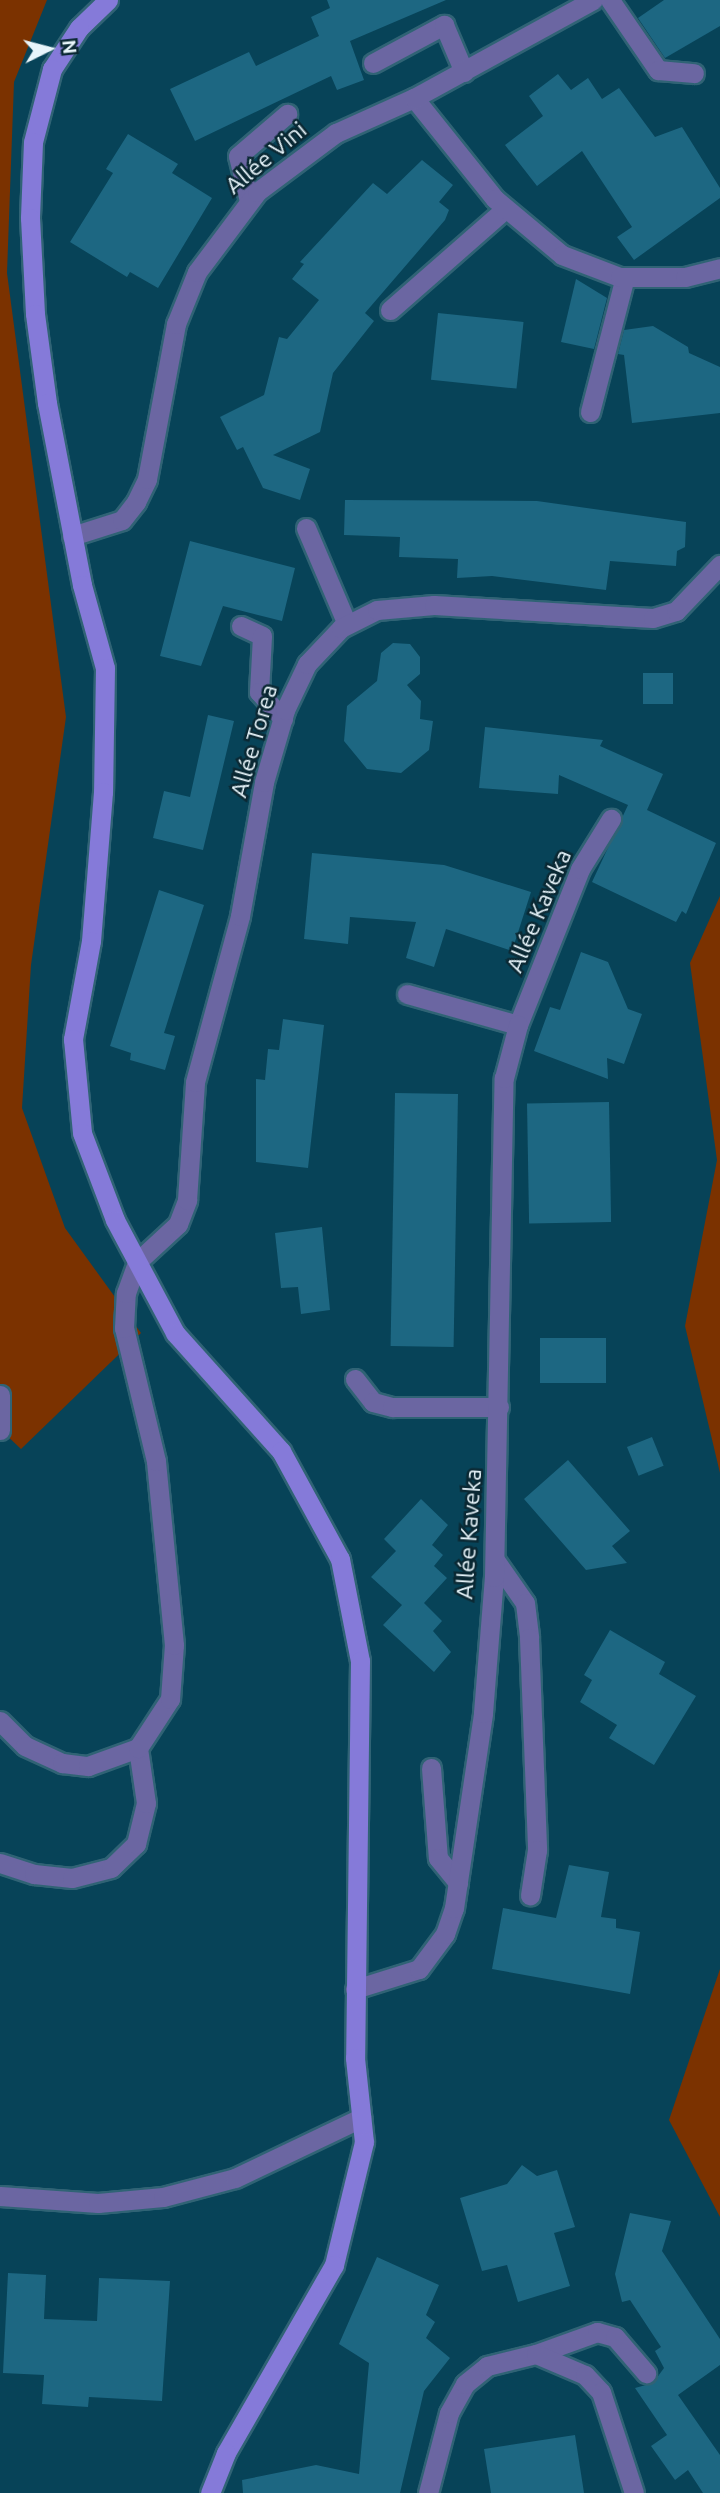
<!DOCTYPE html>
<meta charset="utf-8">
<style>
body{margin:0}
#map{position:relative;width:720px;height:2493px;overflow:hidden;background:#074358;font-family:Ubuntu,sans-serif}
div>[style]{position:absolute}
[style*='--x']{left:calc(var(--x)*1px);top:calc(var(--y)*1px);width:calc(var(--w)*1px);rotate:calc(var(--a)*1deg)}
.green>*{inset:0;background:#7b3200}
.building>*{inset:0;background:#1d6782;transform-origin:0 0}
.roads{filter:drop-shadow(2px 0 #306375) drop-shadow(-2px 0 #306375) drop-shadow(0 2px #306375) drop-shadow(0 -2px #306375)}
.service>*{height:19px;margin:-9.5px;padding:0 9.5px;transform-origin:9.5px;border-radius:9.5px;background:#6b66a2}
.minor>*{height:19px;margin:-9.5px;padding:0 9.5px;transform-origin:9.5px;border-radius:9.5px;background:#6b66a2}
.secondary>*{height:19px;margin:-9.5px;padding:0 9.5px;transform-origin:9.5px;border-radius:9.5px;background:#857ad9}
span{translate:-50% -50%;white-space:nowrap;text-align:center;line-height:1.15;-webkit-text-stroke:5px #0a2833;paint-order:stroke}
.street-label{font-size:23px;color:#e8f5fb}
.north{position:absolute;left:14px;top:14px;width:70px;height:70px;-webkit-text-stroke:5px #0a2833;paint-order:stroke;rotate:84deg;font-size:19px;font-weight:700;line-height:28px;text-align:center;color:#e8f5fb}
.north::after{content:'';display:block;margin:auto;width:24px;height:32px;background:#e8f5fb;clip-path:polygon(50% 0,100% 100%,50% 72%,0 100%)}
</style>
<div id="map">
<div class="green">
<div style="clip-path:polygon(0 0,47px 0,14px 82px,7px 273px,66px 717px,31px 965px,22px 1108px,65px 1228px,141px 1333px,21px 1449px,0 1429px)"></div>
<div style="clip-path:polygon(720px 896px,720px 1473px,685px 1326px,717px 1160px,690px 963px)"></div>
<div style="clip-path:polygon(720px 1969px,720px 2217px,669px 2120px)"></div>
</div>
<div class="building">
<div style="clip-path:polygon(327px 0,446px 0,350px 41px,364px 80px,337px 90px,331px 76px,195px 141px,170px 89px,249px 52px,256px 66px,319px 36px,311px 17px,330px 8px)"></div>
<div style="clip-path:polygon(664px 0,720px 0,720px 26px,665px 58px,638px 18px)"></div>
<div style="clip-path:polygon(558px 74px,571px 90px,588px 78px,602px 99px,619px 88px,655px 137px,682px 127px,720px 188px,720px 198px,634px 260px,617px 237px,632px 227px,582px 151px,537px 186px,505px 145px,543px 116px,529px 96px)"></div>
<div style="clip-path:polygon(128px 134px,178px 164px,172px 173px,212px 198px,158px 288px,130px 272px,127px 277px,70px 242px,113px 173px,106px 169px)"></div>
<div style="clip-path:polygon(422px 160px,453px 185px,439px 202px,449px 210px,445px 220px,365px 313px,374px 321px,333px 373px,320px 432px,273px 455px,310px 469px,300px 500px,263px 488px,243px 447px,237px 450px,220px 417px,264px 395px,279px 337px,287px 339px,319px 300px,292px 279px,304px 264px,300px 262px,373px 183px,387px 194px)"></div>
<div style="clip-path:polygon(576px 279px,607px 298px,594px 349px,561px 342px)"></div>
<div style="left:438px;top:313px;width:86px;height:67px;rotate:6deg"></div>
<div style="clip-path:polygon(653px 326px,688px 347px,689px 353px,720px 367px,720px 413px,632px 423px,624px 355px,618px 354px,624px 330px)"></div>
<div style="clip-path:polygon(345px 500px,537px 501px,686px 522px,685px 547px,677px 551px,676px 566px,610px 561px,606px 590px,492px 576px,457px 578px,458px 559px,399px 557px,400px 537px,344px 535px)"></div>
<div style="clip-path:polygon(190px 541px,295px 568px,282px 621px,223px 606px,201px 666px,160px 656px)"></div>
<div style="clip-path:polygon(393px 643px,410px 644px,420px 657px,420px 674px,407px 685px,421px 701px,420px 719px,433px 721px,429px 750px,401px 773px,367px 769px,344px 741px,347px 706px,377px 681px,381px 653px)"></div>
<div style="left:643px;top:673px;width:30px;height:31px"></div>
<div style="clip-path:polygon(208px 715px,234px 721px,203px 850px,153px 838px,164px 791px,190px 797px)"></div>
<div style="clip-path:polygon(485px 727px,603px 740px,600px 746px,663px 774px,647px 810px,716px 843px,686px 914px,682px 911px,676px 922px,592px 882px,628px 805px,559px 775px,558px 794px,479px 788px)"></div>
<div style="clip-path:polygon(312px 853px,444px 865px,531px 892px,512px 951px,446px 929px,434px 967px,406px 958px,416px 922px,350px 917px,348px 944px,304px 939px)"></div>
<div style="clip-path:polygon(159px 890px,204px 905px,164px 1033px,175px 1036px,165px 1070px,130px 1060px,131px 1053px,110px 1046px)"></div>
<div style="clip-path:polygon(581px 952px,608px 962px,628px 1009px,642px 1014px,624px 1064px,607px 1058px,608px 1079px,534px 1051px,550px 1007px,560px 1010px)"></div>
<div style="clip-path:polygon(283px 1019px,324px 1025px,308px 1168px,256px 1162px,256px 1079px,265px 1080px,268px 1049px,279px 1050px)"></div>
<div style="left:395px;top:1093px;width:63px;height:253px;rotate:1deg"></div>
<div style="left:609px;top:1102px;width:120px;height:82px;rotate:89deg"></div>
<div style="clip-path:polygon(322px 1227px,330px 1310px,301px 1314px,298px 1287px,281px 1288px,275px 1233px)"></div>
<div style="left:540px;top:1338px;width:66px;height:45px"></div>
<div style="left:652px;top:1437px;width:31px;height:27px;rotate:68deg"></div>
<div style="clip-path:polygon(568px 1460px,630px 1531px,612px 1546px,627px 1563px,586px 1570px,524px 1499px)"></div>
<div style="clip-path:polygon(421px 1499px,448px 1525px,432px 1545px,443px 1555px,434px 1566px,447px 1578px,424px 1603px,442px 1621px,433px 1631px,451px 1652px,434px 1672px,383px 1625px,402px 1605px,371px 1577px,396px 1551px,384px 1539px)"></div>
<div style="clip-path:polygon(610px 1630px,665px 1662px,659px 1674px,696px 1696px,654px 1765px,609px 1738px,617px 1725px,580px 1702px,592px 1680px,584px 1675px)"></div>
<div style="clip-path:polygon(569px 1865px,609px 1872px,601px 1917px,616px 1919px,616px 1928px,640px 1932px,630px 1994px,492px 1969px,503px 1908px,556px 1918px)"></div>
<div style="clip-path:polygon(522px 2165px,537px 2176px,557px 2170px,575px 2227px,554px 2233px,570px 2286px,518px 2302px,507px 2265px,482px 2271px,460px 2198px,507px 2184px)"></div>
<div style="clip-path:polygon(630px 2213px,671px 2221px,662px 2251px,720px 2339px,720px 2365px,678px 2395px,720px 2455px,720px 2493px,703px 2493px,688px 2470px,675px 2480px,651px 2446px,667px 2435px,635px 2388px,653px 2383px,664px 2368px,655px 2351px,661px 2347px,630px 2300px,622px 2302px,615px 2274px)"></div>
<div style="clip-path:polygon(377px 2257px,439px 2285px,426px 2315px,435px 2322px,426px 2338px,450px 2358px,424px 2391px,400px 2493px,243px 2493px,242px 2480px,316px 2465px,359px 2474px,369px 2363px,339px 2344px)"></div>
<div style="clip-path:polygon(8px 2273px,46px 2275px,44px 2319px,97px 2321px,99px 2278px,170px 2281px,162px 2401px,89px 2397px,88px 2407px,42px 2404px,44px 2375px,3px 2373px)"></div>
<div style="clip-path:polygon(575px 2435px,584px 2493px,491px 2493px,484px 2449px)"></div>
</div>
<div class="roads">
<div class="service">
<div style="--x:610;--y:0;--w:85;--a:55.6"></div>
<div style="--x:658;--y:70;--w:36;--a:5"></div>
<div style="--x:373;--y:63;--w:81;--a:-28.2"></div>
<div style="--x:444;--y:25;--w:51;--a:66.9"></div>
<div style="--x:249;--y:201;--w:46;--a:-103.7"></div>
<div style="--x:238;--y:156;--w:65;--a:-40.6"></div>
<div style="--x:390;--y:310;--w:153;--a:-41.3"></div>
<div style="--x:590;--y:412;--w:139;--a:-75.5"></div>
<div style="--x:306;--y:528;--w:104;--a:66.9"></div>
<div style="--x:241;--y:626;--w:23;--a:25"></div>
<div style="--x:262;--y:636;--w:56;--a:93.1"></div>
<div style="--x:259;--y:692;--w:36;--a:48"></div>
<div style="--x:407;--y:994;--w:115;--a:15.6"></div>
<div style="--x:518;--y:1025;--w:168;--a:-68.3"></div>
<div style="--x:580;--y:869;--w:59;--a:-58.2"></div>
<div style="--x:355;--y:1379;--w:29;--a:52"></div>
<div style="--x:373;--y:1402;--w:20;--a:15"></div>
<div style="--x:392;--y:1407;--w:107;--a:0"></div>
<div style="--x:495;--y:1560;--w:52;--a:55.1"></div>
<div style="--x:525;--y:1603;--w:35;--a:83"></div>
<div style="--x:529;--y:1638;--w:212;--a:87.8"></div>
<div style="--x:537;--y:1850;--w:46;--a:98.8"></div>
<div style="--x:431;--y:1768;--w:90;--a:85.6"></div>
<div style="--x:438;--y:1858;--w:32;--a:51"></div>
<div style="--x:0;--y:1863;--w:36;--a:18"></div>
<div style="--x:34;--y:1874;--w:38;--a:6"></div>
<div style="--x:72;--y:1878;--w:40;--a:-14.4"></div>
<div style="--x:111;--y:1868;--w:35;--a:-44"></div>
<div style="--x:136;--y:1844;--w:42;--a:-76.3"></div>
<div style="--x:146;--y:1803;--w:56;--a:-98.3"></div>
<div style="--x:536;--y:2354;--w:65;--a:-19.8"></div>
<div style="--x:597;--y:2332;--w:19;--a:16"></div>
<div style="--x:615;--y:2337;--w:48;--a:49.3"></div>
</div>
<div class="minor">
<div style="--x:414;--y:98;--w:129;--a:51.3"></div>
<div style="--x:495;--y:199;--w:87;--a:39.9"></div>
<div style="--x:562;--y:255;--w:62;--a:20.8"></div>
<div style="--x:620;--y:277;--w:65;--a:0"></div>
<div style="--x:685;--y:277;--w:36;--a:-14"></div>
<div style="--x:72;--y:536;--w:52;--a:-17.7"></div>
<div style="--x:122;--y:520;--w:23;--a:-52"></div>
<div style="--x:136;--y:502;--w:25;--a:-64"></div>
<div style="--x:147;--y:479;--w:158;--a:-79.4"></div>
<div style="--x:176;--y:324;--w:56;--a:-68"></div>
<div style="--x:197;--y:272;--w:100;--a:-53.1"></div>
<div style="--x:257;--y:192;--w:99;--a:-36.8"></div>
<div style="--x:336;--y:133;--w:85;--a:-24.2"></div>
<div style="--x:414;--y:98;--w:204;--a:-28.7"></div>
<div style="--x:0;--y:1395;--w:35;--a:90"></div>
<div style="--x:0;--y:1721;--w:35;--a:45"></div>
<div style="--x:25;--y:1746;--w:41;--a:24.7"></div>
<div style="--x:62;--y:1763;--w:26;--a:7"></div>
<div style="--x:88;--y:1766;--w:53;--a:-19.8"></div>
<div style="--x:138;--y:1748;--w:59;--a:-56.9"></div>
<div style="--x:170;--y:1699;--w:54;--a:-85.8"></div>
<div style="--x:174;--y:1645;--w:185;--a:-95.6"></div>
<div style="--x:156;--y:1461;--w:137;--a:-103.5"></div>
<div style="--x:124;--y:1328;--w:35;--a:-87"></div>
<div style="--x:126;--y:1293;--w:33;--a:-70"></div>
<div style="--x:137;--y:1262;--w:56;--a:-42.8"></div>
<div style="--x:178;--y:1224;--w:26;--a:-69"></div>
<div style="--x:187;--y:1200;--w:118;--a:-86.1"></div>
<div style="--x:195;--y:1082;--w:172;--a:-74.8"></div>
<div style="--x:240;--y:916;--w:136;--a:-79.8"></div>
<div style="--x:264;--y:782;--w:75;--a:-73.7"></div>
<div style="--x:285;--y:710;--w:51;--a:-64.4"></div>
<div style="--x:307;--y:664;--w:50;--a:-46.6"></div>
<div style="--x:341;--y:628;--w:40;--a:-26.6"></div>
<div style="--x:377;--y:610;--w:57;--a:-5"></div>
<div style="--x:434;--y:605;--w:219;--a:3.4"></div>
<div style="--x:653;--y:618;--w:24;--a:-17"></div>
<div style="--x:676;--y:611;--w:64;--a:-46.3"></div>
<div style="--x:355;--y:1989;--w:67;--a:-17.4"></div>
<div style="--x:419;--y:1969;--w:44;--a:-53.4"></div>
<div style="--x:445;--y:1934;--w:28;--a:-71"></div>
<div style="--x:454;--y:1908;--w:197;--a:-81.5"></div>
<div style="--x:483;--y:1713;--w:136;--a:-85.4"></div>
<div style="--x:494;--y:1577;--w:499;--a:-88.9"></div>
<div style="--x:504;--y:1078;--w:55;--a:-75.2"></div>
<div style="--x:0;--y:2196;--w:98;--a:4.1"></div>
<div style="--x:98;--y:2203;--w:65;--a:-5.3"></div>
<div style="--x:163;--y:2197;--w:74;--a:-14.8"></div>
<div style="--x:235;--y:2178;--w:140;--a:-25.5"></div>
<div style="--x:428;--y:2493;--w:83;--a:-75.3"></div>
<div style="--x:449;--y:2413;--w:33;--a:-61"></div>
<div style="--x:465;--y:2384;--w:28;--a:-39"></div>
<div style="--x:487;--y:2366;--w:50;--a:-13.8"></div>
<div style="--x:536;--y:2354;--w:53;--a:23.2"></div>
<div style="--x:585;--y:2375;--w:23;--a:47"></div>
<div style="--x:601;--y:2392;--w:106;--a:71.9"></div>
</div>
<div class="secondary">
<div style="--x:108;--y:0;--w:40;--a:136"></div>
<div style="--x:79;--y:28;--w:49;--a:123.4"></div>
<div style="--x:52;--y:69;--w:75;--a:104.6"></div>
<div style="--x:33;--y:142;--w:76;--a:92.3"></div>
<div style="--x:30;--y:218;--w:96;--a:87"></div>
<div style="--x:35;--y:314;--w:90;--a:82.3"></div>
<div style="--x:47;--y:403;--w:185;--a:79.1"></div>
<div style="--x:82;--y:585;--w:86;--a:74.5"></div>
<div style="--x:105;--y:668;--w:124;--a:90.9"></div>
<div style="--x:103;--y:792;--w:149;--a:94.6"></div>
<div style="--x:91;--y:941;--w:100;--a:100.4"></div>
<div style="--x:73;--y:1039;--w:94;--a:84.5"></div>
<div style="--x:82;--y:1133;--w:93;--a:69.2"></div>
<div style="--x:115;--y:1220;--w:128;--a:62"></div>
<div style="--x:175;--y:1333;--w:159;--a:48.1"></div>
<div style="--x:281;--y:1451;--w:123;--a:61.4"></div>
<div style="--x:340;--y:1559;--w:104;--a:78.9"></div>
<div style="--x:360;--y:1661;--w:397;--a:90.7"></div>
<div style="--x:355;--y:2058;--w:84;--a:83.9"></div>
<div style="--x:364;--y:2142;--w:127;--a:103.7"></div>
<div style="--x:334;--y:2265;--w:217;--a:119.9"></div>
<div style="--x:226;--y:2453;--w:43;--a:111.8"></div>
</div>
</div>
<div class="street-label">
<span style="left:266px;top:158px;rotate:-40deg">Allée Vini</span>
<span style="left:254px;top:741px;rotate:-74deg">Allée Torea</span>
<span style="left:539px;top:911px;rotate:-67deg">Allée Kaveka</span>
<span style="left:469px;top:1534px;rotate:-86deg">Allée Kaveka</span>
</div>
<div class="north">N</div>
</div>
